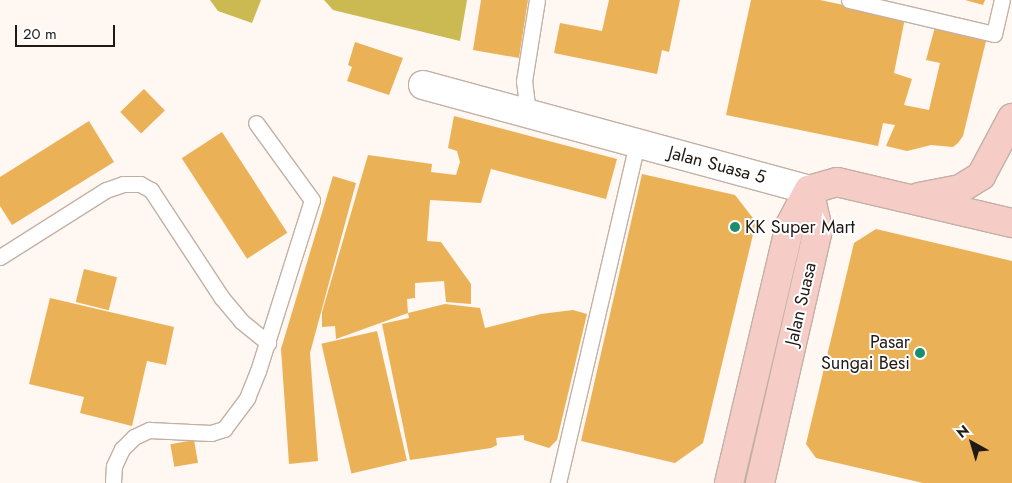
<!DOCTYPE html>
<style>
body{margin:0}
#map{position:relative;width:1012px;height:483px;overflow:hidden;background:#fff7f2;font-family:Jost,sans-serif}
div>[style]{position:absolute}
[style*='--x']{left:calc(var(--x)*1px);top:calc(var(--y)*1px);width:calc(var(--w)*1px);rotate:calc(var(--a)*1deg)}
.forest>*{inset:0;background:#cbb951}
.building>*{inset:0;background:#eab157;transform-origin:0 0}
.roads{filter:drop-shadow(1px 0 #c3b0a4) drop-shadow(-1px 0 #c3b0a4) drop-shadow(0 1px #c3b0a4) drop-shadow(0 -1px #c3b0a4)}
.lane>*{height:15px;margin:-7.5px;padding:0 7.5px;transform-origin:7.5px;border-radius:7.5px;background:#fff}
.street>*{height:28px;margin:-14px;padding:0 14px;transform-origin:14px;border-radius:14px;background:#fff}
.secondary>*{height:28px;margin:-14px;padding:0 14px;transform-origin:14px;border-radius:14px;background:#f6ccc7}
.dots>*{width:14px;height:14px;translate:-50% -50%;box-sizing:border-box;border:2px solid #fff;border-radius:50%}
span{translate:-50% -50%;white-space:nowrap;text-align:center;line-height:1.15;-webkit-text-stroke:4px #fff;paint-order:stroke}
.street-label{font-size:18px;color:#201914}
.poi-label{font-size:18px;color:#201914}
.left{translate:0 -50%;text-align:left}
.right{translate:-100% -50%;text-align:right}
.north{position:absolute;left:947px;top:418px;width:50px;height:50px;-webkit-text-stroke:4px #fff;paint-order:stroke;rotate:321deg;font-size:14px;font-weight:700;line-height:20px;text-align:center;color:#201914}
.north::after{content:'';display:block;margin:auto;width:18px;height:22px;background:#201914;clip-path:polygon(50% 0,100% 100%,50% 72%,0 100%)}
.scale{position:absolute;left:15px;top:25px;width:100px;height:22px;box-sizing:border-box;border:2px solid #201914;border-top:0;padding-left:6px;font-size:15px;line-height:18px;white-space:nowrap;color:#201914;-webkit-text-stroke:4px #fff;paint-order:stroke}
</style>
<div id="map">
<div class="forest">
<div style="clip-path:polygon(210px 0,261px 0,252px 23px,218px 11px)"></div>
<div style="clip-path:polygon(324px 0,467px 0,460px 41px,333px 10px)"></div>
</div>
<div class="building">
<div style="clip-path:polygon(481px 0,528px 0,519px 58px,473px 50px)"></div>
<div style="clip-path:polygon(609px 0,680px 0,669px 52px,662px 50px,657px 74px,554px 53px,560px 23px,602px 31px)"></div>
<div style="clip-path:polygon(751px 0,820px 0,905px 18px,894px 73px,912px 79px,904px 105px,929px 110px,940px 63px,926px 60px,935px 27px,986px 41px,963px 136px,958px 143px,953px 147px,931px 145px,907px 151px,886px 146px,895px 125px,883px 123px,878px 146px,726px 115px)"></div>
<div style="clip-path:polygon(965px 0,985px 0,983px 5px)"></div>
<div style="clip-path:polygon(355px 42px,403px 58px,389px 95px,347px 81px,352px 67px,348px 65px)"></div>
<div style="left:144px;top:89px;width:30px;height:33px;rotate:46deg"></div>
<div style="clip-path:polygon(454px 116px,617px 159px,606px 199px,491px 169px,481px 203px,430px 200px,427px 241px,441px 242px,471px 284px,471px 304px,446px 302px,444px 281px,415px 283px,415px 298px,407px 299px,408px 313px,336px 339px,335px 326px,322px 327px,322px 312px,368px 155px,432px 164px,431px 172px,456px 175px,460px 162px,457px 151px,448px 148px)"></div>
<div style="clip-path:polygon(89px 121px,114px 162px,12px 225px,0 206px,0 177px)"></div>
<div style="left:222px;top:132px;width:120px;height:48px;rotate:57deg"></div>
<div style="clip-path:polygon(642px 174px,735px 195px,756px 222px,703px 443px,675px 463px,581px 441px)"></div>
<div style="clip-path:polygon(333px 176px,356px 183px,310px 353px,318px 461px,289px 464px,281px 349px)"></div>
<div style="clip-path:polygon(876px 229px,1012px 261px,1012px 483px,923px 483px,816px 458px,806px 444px,854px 243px)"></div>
<div style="left:84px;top:269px;width:34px;height:34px;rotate:14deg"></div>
<div style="clip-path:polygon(50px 298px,174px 327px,166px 365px,147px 361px,132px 426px,80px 413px,84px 397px,29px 384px)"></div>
<div style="clip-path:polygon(445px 304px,480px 308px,485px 328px,541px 314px,573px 310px,587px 314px,557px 440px,549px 448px,524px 440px,524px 435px,496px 438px,497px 445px,491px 448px,410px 460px,382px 324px,409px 318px,408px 313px)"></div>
<div style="left:377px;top:331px;width:133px;height:57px;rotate:77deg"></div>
<div style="left:194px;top:440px;width:23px;height:24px;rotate:80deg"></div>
</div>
<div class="roads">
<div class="lane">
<div style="--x:849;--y:0;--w:149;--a:13.2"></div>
<div style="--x:994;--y:34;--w:35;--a:-77"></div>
<div style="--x:528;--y:113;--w:32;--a:-97"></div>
<div style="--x:524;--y:81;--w:82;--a:-80.9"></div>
<div style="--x:0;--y:257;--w:125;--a:-32.3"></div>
<div style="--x:106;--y:190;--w:18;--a:-19"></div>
<div style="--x:123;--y:184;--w:17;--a:0"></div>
<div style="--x:140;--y:184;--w:13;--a:29"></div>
<div style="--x:151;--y:190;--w:129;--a:56.7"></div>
<div style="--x:222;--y:298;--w:30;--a:50"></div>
<div style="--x:241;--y:321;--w:35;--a:39"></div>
<div style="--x:113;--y:483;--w:17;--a:-87"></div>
<div style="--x:114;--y:466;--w:19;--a:-65"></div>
<div style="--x:122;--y:449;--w:17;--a:-45"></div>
<div style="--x:134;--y:437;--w:17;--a:-25"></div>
<div style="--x:149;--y:430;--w:62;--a:2.8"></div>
<div style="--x:211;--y:433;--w:14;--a:-17"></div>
<div style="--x:224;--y:429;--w:39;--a:-53"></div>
<div style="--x:247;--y:398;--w:29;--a:-68"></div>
<div style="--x:258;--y:371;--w:179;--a:-72.5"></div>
<div style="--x:312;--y:200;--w:95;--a:-126"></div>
<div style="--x:558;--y:483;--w:349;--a:-76.9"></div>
</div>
<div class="street">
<div style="--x:423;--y:85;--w:400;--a:15.2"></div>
</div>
<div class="secondary">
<div style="--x:809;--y:190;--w:29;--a:-16"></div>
<div style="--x:837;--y:182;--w:180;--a:13.2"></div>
<div style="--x:919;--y:197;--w:42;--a:-11"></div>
<div style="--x:960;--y:189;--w:25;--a:-32"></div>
<div style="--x:981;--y:176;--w:66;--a:-61.9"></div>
<div style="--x:729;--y:483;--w:265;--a:-76.7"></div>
<div style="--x:790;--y:225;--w:40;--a:-62"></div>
<div style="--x:760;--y:483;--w:261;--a:-77.1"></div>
<div style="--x:818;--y:229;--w:40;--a:-103"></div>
</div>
</div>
<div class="dots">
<div style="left:735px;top:227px;background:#1b8e70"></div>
<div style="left:920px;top:353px;background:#1b8e70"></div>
</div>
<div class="street-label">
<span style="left:717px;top:165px;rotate:15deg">Jalan Suasa 5</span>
<span style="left:801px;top:304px;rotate:-77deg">Jalan Suasa</span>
</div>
<div class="poi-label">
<span class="left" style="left:745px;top:227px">KK Super Mart</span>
<span class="right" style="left:910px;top:353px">Pasar<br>Sungai Besi</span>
</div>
<div class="north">N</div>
<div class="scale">20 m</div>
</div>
